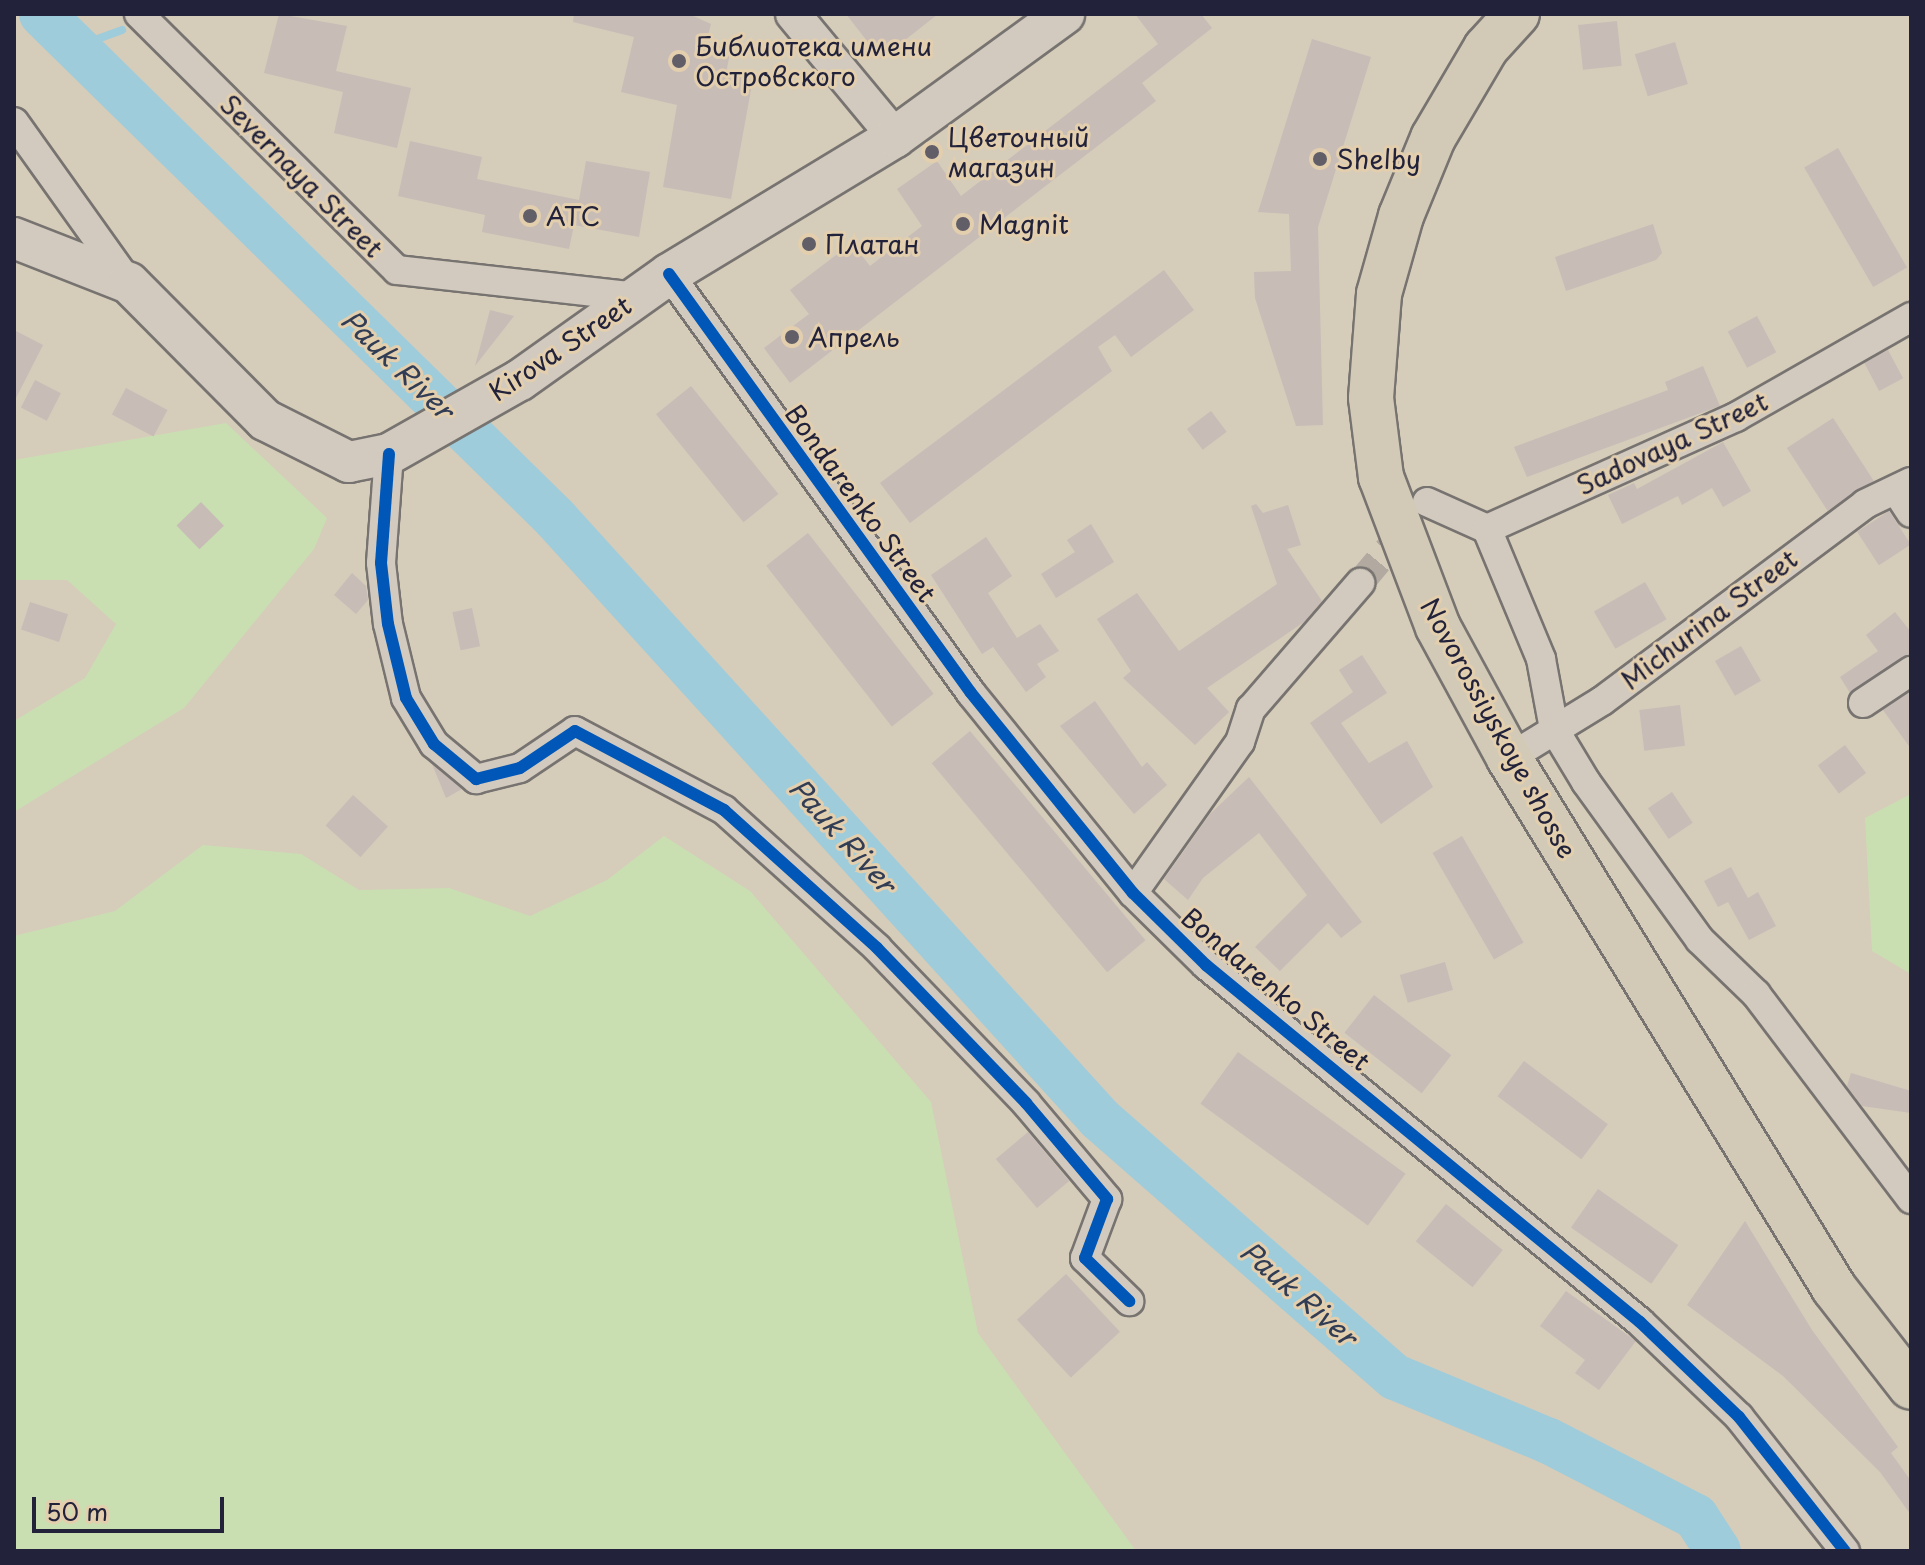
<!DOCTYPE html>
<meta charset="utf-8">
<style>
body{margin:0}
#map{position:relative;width:1925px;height:1565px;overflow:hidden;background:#d6ccba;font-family:"Playpen Sans",sans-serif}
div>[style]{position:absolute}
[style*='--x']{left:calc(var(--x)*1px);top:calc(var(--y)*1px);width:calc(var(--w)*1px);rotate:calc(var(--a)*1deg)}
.green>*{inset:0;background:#c9dfb2}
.stream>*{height:8px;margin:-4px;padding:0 4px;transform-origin:4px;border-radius:4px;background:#9fccda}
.river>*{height:46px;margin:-23px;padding:0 23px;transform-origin:23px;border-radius:23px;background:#9fccda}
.building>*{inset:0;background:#c8bcb7;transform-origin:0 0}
.minor-tunnel>*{height:28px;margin-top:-14px;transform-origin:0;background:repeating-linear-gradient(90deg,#b2aaa1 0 28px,transparent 0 42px)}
.roads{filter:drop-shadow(2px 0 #777370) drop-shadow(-2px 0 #777370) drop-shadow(0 2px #777370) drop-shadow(0 -2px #777370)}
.minor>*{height:28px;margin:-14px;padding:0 14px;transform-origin:14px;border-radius:14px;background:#d2cabe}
.tertiary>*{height:34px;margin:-17px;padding:0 17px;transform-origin:17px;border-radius:17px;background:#d2cabe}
.secondary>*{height:40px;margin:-20px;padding:0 20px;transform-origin:20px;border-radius:20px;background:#d2cabe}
.trunk>*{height:44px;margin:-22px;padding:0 22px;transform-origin:22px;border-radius:22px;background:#d2cab6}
.cycleway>*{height:12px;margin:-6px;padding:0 6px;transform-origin:6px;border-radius:6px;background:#0057b8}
.dots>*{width:22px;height:22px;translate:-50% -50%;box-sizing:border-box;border:4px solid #e3cfad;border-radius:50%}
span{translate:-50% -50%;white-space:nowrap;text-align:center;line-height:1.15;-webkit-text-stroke:6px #e3cfad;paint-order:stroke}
.poi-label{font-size:26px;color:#22223b}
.left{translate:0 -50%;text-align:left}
.street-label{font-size:26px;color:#22223b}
.water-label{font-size:28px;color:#313c55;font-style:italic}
.frame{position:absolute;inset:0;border:16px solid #22223b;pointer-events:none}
.scale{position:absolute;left:32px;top:1497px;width:192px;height:36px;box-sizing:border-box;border:4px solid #22223b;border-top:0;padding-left:10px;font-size:24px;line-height:28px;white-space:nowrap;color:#22223b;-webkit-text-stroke:6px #e3cfad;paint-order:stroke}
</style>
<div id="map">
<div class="green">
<div style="clip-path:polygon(226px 423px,327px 518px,314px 549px,184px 708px,14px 812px,14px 721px,85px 678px,116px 624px,67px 580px,14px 580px,14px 460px)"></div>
<div style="clip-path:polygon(1911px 794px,1911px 974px,1872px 951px,1865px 818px)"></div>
<div style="clip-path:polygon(664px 836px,750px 891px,931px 1102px,978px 1333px,1136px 1551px,14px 1551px,14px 936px,115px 911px,203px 845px,301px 854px,359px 890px,449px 888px,530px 916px,607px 880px)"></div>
</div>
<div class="stream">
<div style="--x:78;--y:46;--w:47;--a:-20"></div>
</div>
<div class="river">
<div style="--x:42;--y:14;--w:719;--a:44.49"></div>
<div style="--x:555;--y:518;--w:811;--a:47.8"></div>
<div style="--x:1100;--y:1119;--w:392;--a:41.2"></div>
<div style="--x:1395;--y:1377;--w:167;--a:22.6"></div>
<div style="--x:1549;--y:1441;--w:165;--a:27.3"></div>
<div style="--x:1696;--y:1517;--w:40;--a:57.1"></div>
</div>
<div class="building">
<div style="clip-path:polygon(279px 14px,347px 26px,336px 71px,411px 88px,397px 148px,334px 133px,343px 92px,264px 73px)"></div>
<div style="clip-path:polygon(574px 14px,689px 14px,711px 24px,706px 43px,731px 49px,726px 73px,753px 79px,731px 199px,663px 187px,677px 105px,621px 92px,634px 37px,573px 22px)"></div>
<div style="clip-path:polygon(846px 14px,938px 14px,881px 59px)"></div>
<div style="clip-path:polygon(1135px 14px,1201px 14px,1212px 28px,1142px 83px,1156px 101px,790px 383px,764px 348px,809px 314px,790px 290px,852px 243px,870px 266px,922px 226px,897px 189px,937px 161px,961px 196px,1158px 44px)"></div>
<div style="left:1617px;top:21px;width:45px;height:39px;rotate:84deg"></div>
<div style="clip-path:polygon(1312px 39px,1371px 57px,1318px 227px,1323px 425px,1296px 426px,1255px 298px,1254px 272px,1291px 271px,1289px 214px,1258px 212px)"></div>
<div style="left:1675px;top:42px;width:44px;height:42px;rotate:73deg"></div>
<div style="clip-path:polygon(410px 141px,482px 157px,477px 179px,579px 200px,586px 161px,650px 172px,639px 237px,574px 225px,569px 249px,482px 232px,485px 215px,398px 196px)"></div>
<div style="left:1838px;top:148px;width:138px;height:39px;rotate:60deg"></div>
<div style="clip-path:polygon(1653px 224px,1662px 253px,1656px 260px,1566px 291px,1555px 257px)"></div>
<div style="clip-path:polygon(1164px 270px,1194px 310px,1131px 357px,1115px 335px,1098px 347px,1112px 371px,910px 523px,880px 483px)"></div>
<div style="clip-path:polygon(490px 310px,514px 316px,475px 366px)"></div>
<div style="left:1757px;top:316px;width:41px;height:33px;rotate:62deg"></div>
<div style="clip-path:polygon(14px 330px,43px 345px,14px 402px)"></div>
<div style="left:1888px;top:350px;width:32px;height:27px;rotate:62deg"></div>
<div style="clip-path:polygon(1703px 366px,1720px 406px,1527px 477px,1514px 447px,1668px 390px,1665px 382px)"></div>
<div style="left:35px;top:380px;width:29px;height:31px;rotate:27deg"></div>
<div style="left:691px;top:386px;width:139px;height:45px;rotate:51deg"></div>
<div style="left:126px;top:388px;width:47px;height:30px;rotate:28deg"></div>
<div style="left:1211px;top:411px;width:26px;height:30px;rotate:53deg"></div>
<div style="left:1833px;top:418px;width:75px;height:55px;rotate:57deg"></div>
<div style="clip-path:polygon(1723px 442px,1751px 491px,1723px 507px,1712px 488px,1682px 505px,1678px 496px,1622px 524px,1608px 495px,1634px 483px,1637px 489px)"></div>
<div style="left:201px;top:502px;width:33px;height:34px;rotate:46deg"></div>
<div style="clip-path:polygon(1256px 504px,1263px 513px,1288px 505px,1301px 545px,1287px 549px,1322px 601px,1304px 622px,1207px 688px,1229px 712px,1195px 745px,1123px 678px,1131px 671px,1097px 619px,1137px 593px,1179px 651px,1277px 584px,1251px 506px)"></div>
<div style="left:1889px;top:511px;width:40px;height:38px;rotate:57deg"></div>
<div style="clip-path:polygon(1091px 524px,1114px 562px,1056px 598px,1041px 574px,1075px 552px,1067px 540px)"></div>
<div style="left:808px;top:533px;width:204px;height:53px;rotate:52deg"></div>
<div style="clip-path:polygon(986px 537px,1012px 576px,988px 593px,1017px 638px,1040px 624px,1059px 651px,1037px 664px,1046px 677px,1026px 692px,993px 647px,982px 654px,931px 575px)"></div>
<div style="clip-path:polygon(352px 573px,366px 586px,368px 600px,356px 614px,334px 595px)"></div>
<div style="left:1645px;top:582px;width:43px;height:59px;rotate:60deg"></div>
<div style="left:30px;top:602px;width:40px;height:29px;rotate:18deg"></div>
<div style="left:472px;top:608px;width:39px;height:20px;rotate:78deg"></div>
<div style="clip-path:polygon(1895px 612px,1911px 632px,1911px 654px,1850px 693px,1840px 677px,1878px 651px,1866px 635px)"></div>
<div style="left:1741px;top:646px;width:40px;height:30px;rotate:60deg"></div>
<div style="clip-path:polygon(1362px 655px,1387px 693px,1341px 723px,1369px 763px,1407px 741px,1433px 787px,1381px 824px,1310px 723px,1353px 692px,1339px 670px)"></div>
<div style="clip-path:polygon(1911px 691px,1911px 749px,1883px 710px)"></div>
<div style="clip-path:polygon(1095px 701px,1142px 767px,1147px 762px,1167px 785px,1134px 814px,1060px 726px)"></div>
<div style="left:1680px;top:705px;width:41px;height:41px;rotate:83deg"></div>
<div style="left:970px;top:731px;width:273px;height:50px;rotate:50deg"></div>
<div style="left:1845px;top:745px;width:35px;height:34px;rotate:53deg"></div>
<div style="clip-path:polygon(432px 764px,462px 789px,446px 798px)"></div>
<div style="clip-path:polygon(1249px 777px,1362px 922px,1341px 938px,1328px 923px,1280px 971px,1255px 947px,1307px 895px,1259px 833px,1203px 878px,1188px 900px,1164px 879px,1210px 814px)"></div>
<div style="left:1672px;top:792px;width:37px;height:29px;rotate:56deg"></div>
<div style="left:353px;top:795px;width:47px;height:41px;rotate:42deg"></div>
<div style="left:1462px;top:836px;width:123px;height:34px;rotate:60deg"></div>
<div style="clip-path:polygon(1731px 867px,1748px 898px,1758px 892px,1776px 926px,1749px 940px,1728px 902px,1718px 907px,1704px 881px)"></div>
<div style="left:1445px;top:962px;width:29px;height:47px;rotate:74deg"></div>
<div style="left:1374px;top:995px;width:98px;height:48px;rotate:38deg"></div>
<div style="left:1238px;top:1052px;width:207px;height:64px;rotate:36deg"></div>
<div style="left:1524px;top:1061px;width:105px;height:44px;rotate:37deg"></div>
<div style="clip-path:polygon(1851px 1073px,1911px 1091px,1911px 1113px,1862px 1106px,1847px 1086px)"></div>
<div style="left:1028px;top:1132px;width:64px;height:42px;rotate:50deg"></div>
<div style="left:1598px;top:1189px;width:98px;height:47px;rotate:35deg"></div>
<div style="left:1446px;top:1204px;width:73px;height:48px;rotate:39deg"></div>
<div style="clip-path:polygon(1745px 1221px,1812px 1330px,1898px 1447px,1891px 1453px,1911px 1481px,1911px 1515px,1880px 1472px,1783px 1376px,1687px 1305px)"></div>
<div style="left:1066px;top:1274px;width:79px;height:67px;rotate:47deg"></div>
<div style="clip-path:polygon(1566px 1291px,1636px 1341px,1599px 1390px,1575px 1373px,1585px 1360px,1540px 1326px)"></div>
</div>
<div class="minor-tunnel">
<div style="--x:1360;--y:583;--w:80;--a:-50.1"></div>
</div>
<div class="roads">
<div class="minor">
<div style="--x:139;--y:14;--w:363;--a:44.8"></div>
<div style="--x:397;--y:270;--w:241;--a:6.4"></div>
<div style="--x:14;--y:122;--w:198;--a:54.5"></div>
<div style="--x:669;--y:274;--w:516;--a:54.22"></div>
<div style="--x:971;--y:693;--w:257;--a:51"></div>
<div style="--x:1133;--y:893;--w:103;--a:44.6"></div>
<div style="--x:1206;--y:965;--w:562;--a:39.44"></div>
<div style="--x:1640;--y:1322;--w:137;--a:43.8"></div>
<div style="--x:1739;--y:1417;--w:171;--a:51.7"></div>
<div style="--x:389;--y:454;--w:109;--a:94.2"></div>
<div style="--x:381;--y:563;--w:61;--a:83.5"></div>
<div style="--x:388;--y:624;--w:76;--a:76.3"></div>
<div style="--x:406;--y:698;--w:54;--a:58.7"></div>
<div style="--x:434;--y:744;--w:55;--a:39.8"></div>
<div style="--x:476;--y:779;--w:45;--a:-14"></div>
<div style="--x:520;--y:768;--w:66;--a:-33.9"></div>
<div style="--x:575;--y:731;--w:169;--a:27.9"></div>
<div style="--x:724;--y:810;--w:206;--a:42"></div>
<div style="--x:877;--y:948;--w:215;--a:46.1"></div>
<div style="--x:1026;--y:1103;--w:126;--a:49.8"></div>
<div style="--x:1107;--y:1199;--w:63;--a:110.4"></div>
<div style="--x:1085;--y:1258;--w:62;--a:44.3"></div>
<div style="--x:1896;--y:490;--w:27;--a:57"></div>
<div style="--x:1427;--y:502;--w:66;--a:24.2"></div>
<div style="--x:1487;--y:529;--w:141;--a:67.4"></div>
<div style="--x:1541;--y:659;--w:71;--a:79.5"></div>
<div style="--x:1554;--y:729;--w:62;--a:58.9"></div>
<div style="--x:1586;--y:782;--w:195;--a:54.2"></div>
<div style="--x:1700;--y:940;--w:78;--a:44"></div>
<div style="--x:1756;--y:994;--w:257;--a:52.9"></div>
<div style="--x:1487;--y:529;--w:273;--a:-24.2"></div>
<div style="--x:1736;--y:417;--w:202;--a:-29.7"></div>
<div style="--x:1863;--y:703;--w:58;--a:-33.7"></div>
<div style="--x:1509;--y:758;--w:109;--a:-31.5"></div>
<div style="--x:1602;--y:701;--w:329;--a:-36.8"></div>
<div style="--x:1865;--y:504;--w:51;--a:-25.6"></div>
<div style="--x:1133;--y:893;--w:185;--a:-54.7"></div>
<div style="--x:1240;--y:742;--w:35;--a:-72"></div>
<div style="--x:1251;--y:709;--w:167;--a:-49.1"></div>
</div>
<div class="tertiary">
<div style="--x:793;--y:14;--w:160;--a:50.3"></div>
</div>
<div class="secondary">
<div style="--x:14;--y:238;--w:123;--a:21.4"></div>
<div style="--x:129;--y:283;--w:193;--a:45.2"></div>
<div style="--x:265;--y:420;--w:94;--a:26.6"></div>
<div style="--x:349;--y:462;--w:41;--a:-11.3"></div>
<div style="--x:389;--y:454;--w:150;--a:-29.5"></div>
<div style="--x:520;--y:380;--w:183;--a:-35.4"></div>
<div style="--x:669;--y:274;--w:264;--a:-31.2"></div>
<div style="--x:895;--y:137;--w:209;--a:-36"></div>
</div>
<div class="trunk">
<div style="--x:1517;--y:14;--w:46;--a:132.4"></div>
<div style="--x:1486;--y:48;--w:104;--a:120.5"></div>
<div style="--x:1433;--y:138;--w:84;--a:112.3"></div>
<div style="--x:1401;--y:216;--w:81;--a:105.8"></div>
<div style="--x:1379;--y:294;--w:104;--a:94.4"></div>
<div style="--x:1371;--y:398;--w:80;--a:82.8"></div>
<div style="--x:1381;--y:477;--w:160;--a:69.2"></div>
<div style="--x:1438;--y:627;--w:149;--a:61.5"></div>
<div style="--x:1509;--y:758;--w:622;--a:58.48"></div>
<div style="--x:1834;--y:1288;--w:125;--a:52.1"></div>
</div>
</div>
<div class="cycleway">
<div style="--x:669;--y:274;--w:516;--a:54.22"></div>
<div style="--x:971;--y:693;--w:257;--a:51"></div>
<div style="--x:1133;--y:893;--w:103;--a:44.6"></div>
<div style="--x:1206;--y:965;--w:562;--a:39.44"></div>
<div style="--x:1640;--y:1322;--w:137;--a:43.8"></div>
<div style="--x:1739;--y:1417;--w:171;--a:51.7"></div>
<div style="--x:389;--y:454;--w:109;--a:94.2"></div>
<div style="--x:381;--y:563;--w:61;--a:83.5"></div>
<div style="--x:388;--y:624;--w:76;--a:76.3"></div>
<div style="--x:406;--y:698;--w:54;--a:58.7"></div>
<div style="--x:434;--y:744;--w:55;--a:39.8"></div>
<div style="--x:476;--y:779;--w:45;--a:-14"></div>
<div style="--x:520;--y:768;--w:66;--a:-33.9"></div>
<div style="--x:575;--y:731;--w:169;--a:27.9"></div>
<div style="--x:724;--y:810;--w:206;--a:42"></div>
<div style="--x:877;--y:948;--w:215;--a:46.1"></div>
<div style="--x:1026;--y:1103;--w:126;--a:49.8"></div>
<div style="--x:1107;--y:1199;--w:63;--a:110.4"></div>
<div style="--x:1085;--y:1258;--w:62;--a:44.3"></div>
</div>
<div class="dots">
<div style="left:679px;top:61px;background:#615e67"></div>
<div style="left:932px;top:152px;background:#615e67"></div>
<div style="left:1320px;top:159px;background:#615e67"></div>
<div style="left:530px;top:216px;background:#615e67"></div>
<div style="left:963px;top:224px;background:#615e67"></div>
<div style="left:809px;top:244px;background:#615e67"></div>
<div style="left:792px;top:337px;background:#615e67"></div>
</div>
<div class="poi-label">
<span class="left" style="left:695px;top:61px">Библиотека имени<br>Островского</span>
<span class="left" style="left:948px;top:152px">Цветочный<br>магазин</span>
<span class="left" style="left:1336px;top:159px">Shelby</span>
<span class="left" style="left:546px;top:216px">АТС</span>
<span class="left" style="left:979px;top:224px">Magnit</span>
<span class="left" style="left:825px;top:244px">Платан</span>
<span class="left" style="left:808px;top:337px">Апрель</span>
</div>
<div class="street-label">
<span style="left:302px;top:176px;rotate:45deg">Severnaya Street</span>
<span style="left:560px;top:348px;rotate:-34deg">Kirova Street</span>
<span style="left:1672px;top:443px;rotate:-25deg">Sadovaya Street</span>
<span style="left:861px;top:503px;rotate:54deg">Bondarenko Street</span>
<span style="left:1709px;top:619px;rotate:-37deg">Michurina Street</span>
<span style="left:1499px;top:728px;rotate:61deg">Novorossiyskoye shosse</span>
<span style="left:1276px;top:989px;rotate:40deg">Bondarenko Street</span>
</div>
<div class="water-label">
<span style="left:398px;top:364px;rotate:44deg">Pauk River</span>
<span style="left:843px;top:835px;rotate:48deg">Pauk River</span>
<span style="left:1299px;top:1293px;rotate:41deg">Pauk River</span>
</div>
<div class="frame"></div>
<div class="scale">50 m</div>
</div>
